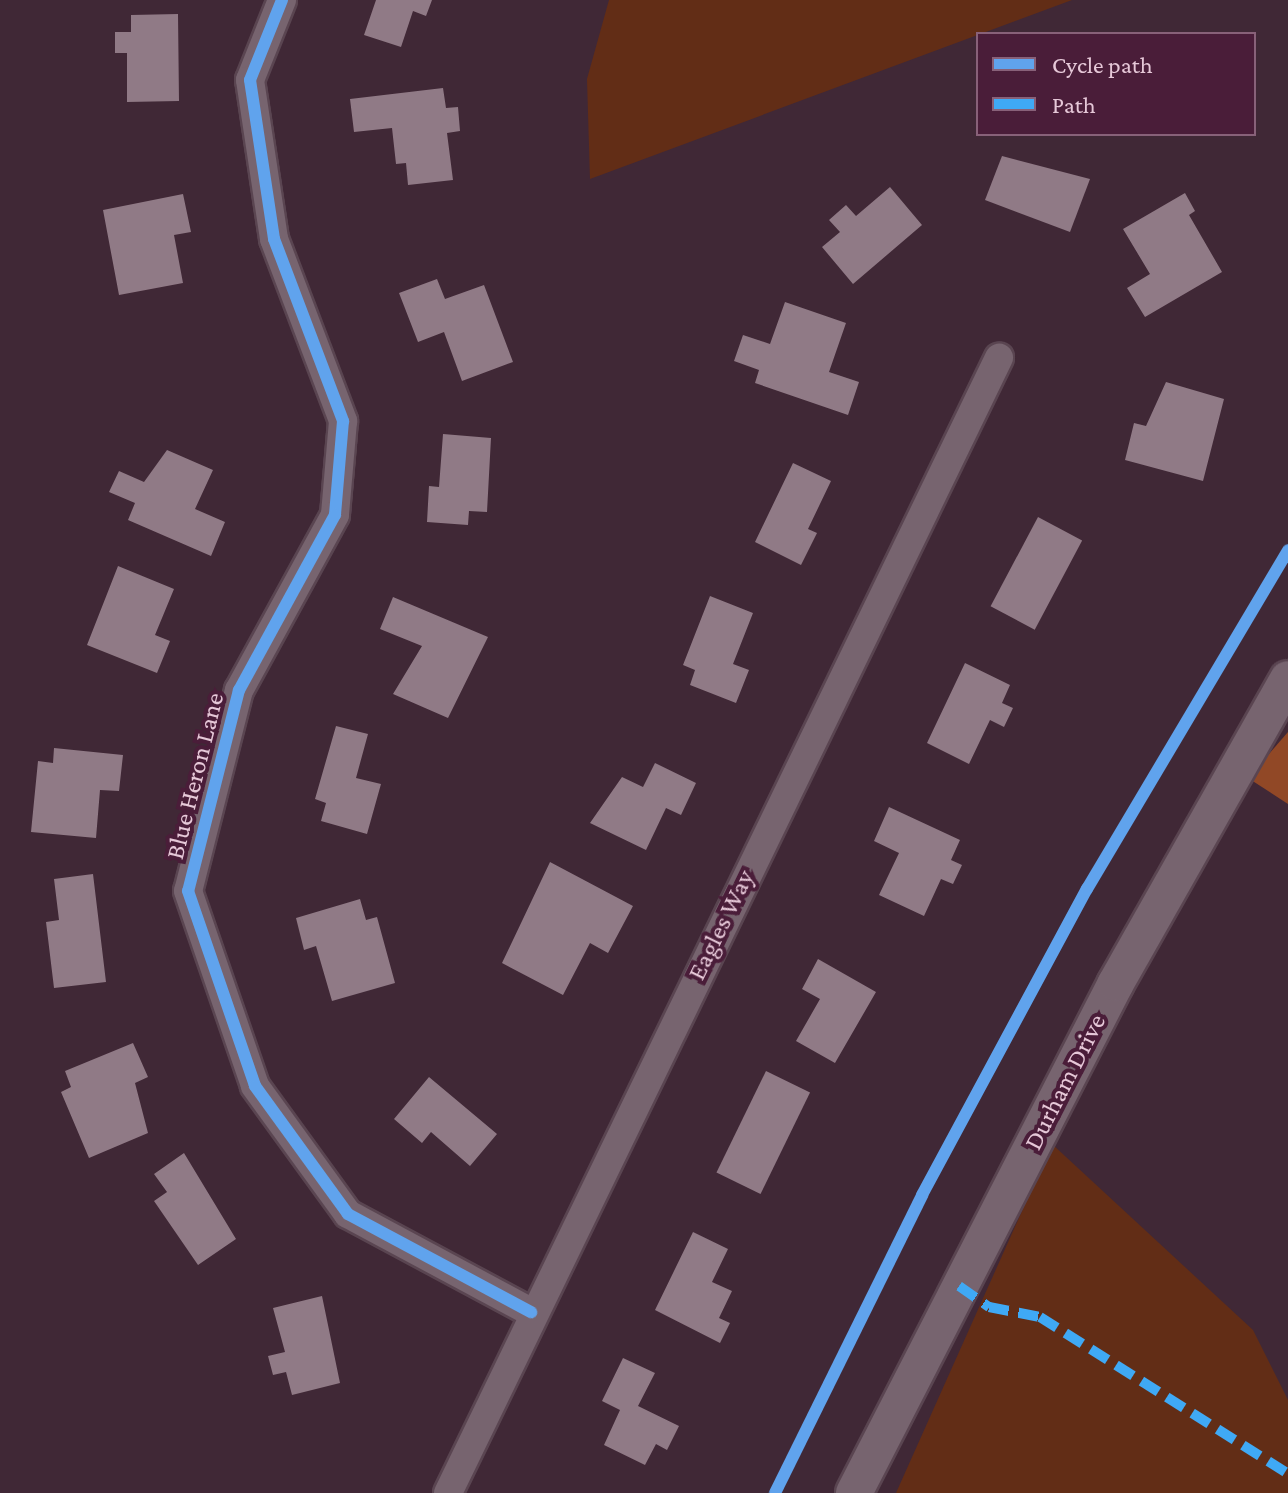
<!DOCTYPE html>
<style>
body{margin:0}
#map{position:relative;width:1288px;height:1493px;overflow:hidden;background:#402836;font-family:"Crimson Pro",serif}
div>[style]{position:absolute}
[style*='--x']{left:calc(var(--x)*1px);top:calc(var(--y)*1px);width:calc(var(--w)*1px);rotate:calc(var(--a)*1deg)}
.green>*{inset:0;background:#622d16}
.forest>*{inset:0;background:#914826}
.building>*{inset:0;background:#907a86;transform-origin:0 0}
.roads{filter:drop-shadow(2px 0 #5a4551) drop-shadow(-2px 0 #5a4551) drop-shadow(0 2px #5a4551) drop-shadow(0 -2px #5a4551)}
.minor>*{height:28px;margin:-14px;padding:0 14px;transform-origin:14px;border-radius:14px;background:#77646f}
.tertiary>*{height:36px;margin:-18px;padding:0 18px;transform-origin:18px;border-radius:18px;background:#77646f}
.quiet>*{height:10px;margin-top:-5px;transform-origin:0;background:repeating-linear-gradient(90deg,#3fa9f5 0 20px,transparent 0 30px)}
.cycleway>*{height:12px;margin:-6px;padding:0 6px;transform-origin:6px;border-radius:6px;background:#60a3ed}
span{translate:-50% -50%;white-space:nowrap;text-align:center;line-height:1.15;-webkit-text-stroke:8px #4a1d39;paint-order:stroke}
.street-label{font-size:26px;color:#e6c8d8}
.legend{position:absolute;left:976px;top:32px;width:280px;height:104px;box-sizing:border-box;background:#4a1d39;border:2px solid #886179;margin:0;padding:10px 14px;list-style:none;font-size:24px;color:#e6c8d8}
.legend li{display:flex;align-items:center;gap:16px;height:40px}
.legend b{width:40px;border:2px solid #886179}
</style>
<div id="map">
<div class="green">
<div style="clip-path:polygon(609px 0,1072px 0,590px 179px,587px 79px)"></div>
<div style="clip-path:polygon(1052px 1144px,1253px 1330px,1288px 1400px,1288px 1493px,896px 1493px)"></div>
</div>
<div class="forest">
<div style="clip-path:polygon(1288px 732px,1288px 804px,1248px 778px)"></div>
</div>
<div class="building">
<div style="clip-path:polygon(376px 0,432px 0,426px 16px,413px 11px,401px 47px,364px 35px)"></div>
<div style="clip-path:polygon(178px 14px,179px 101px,127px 102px,127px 53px,115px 53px,115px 32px,131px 32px,131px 15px)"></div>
<div style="clip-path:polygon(443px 88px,446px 108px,458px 107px,460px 131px,447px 133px,453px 180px,408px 185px,406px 163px,396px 164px,392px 128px,354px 132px,350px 99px)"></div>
<div style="clip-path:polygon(1002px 156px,1090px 179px,1070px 232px,985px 200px)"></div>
<div style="clip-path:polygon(890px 187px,922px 225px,853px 284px,822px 247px,840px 232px,829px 220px,846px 205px,856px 216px)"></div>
<div style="clip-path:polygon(1185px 193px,1195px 211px,1189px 215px,1222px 272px,1145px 317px,1127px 288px,1150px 274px,1123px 229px)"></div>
<div style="clip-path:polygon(183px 194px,191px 232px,174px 235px,183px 283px,119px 295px,103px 210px)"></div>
<div style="clip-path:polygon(437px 279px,445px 299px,484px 285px,513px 362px,462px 381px,444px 332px,418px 342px,399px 293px)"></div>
<div style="clip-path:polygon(785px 302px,846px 323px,829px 372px,859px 382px,848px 415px,755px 383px,759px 370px,734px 361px,743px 335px,770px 344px)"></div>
<div style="clip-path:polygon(1166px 382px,1224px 399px,1203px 481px,1125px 460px,1134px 423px,1146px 426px)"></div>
<div style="clip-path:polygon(443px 434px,491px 438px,487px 512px,469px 511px,468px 525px,427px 522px,429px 486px,439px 487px)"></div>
<div style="clip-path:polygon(167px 450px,213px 470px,195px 509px,225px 522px,211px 556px,128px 520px,135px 503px,109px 492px,119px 471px,144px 482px)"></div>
<div style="clip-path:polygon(793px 463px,831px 481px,808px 529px,817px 533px,801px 565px,755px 542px)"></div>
<div style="left:1038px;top:517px;width:50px;height:101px;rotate:28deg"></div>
<div style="clip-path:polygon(118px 566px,174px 589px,155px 635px,170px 641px,157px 673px,87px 645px)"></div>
<div style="clip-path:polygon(710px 596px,753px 613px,733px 664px,749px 670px,736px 703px,690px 685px,695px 670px,683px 665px)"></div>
<div style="clip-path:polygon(393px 597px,488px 637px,448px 718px,393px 694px,422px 646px,380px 629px)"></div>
<div style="clip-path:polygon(965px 663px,1010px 685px,1002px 703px,1013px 708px,1004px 727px,990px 720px,969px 764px,927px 743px)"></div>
<div style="clip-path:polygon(336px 726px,368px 734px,356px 778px,381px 784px,367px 834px,321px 821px,326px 803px,315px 799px)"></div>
<div style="clip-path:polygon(54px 748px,123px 755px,119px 791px,100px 790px,96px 838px,31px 832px,38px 761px,53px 763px)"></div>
<div style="clip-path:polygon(655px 763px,696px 783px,681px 815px,666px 808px,646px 850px,590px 823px,622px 777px,643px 787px)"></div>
<div style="clip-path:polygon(889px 807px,960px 840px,951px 860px,962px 865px,953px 884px,941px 879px,924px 916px,879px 895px,899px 853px,874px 841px)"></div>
<div style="clip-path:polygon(550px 862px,633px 906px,608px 953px,590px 943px,563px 995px,502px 963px)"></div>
<div style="clip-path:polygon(93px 874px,106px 982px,54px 988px,46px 922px,59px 920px,54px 879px)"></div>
<div style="clip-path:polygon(360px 899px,366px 920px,377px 917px,395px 983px,332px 1001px,316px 946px,304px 950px,296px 918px)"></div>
<div style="clip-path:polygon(818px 959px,876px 992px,835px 1063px,796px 1041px,820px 999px,802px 989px)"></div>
<div style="clip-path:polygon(133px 1043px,148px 1077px,135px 1083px,148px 1133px,89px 1158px,61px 1092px,71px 1087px,65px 1071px)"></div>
<div style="left:766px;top:1071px;width:49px;height:113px;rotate:26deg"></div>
<div style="clip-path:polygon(429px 1077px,497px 1134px,470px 1166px,431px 1132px,422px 1143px,394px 1119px)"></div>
<div style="clip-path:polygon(184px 1153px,236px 1239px,198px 1265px,154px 1201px,167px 1192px,154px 1174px)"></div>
<div style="clip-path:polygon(693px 1232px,728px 1249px,712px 1282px,732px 1291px,719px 1318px,730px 1323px,720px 1343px,655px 1310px)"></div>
<div style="clip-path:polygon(322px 1296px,340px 1383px,292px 1395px,286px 1372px,273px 1375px,268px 1356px,285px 1352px,273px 1308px)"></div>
<div style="clip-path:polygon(623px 1358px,655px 1373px,638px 1406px,679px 1426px,667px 1450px,656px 1444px,645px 1465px,604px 1445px,620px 1410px,602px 1401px)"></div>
</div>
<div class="roads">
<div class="minor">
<div style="--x:282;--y:0;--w:86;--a:111.8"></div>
<div style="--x:250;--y:80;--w:161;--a:81.4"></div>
<div style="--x:274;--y:239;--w:195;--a:69.2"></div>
<div style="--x:343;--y:421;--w:94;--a:94.9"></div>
<div style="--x:335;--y:515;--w:200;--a:118.7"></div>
<div style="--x:239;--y:690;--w:207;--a:104.2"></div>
<div style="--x:188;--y:891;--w:206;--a:71"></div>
<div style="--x:255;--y:1086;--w:158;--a:54"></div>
<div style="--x:348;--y:1214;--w:208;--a:28.2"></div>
<div style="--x:448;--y:1493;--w:1262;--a:-64.11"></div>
</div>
<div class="tertiary">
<div style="--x:854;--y:1493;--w:573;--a:-62.81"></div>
<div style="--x:1116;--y:983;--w:349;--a:-60.5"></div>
</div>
</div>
<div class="quiet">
<div style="--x:959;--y:1286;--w:37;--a:35"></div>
<div style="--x:989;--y:1307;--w:52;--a:11.1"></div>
<div style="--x:1040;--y:1317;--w:294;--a:32.3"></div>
</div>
<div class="cycleway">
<div style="--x:282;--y:0;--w:86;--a:111.8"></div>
<div style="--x:250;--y:80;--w:161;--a:81.4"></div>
<div style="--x:274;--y:239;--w:195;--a:69.2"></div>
<div style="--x:343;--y:421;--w:94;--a:94.9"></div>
<div style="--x:335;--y:515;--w:200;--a:118.7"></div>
<div style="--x:239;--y:690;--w:207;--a:104.2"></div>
<div style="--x:188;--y:891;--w:206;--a:71"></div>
<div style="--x:255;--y:1086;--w:158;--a:54"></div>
<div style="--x:348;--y:1214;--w:208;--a:28.2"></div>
<div style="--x:775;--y:1493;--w:332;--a:-63.7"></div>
<div style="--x:922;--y:1195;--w:348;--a:-61.7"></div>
<div style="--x:1087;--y:889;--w:394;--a:-59.3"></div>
</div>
<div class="street-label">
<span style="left:195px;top:776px;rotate:-76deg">Blue Heron Lane</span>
<span style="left:721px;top:925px;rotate:-64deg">Eagles Way</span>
<span style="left:1065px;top:1082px;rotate:-63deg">Durham Drive</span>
</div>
<ul class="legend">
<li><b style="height:10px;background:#60a3ed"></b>Cycle path</li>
<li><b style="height:10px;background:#3fa9f5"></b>Path</li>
</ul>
</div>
